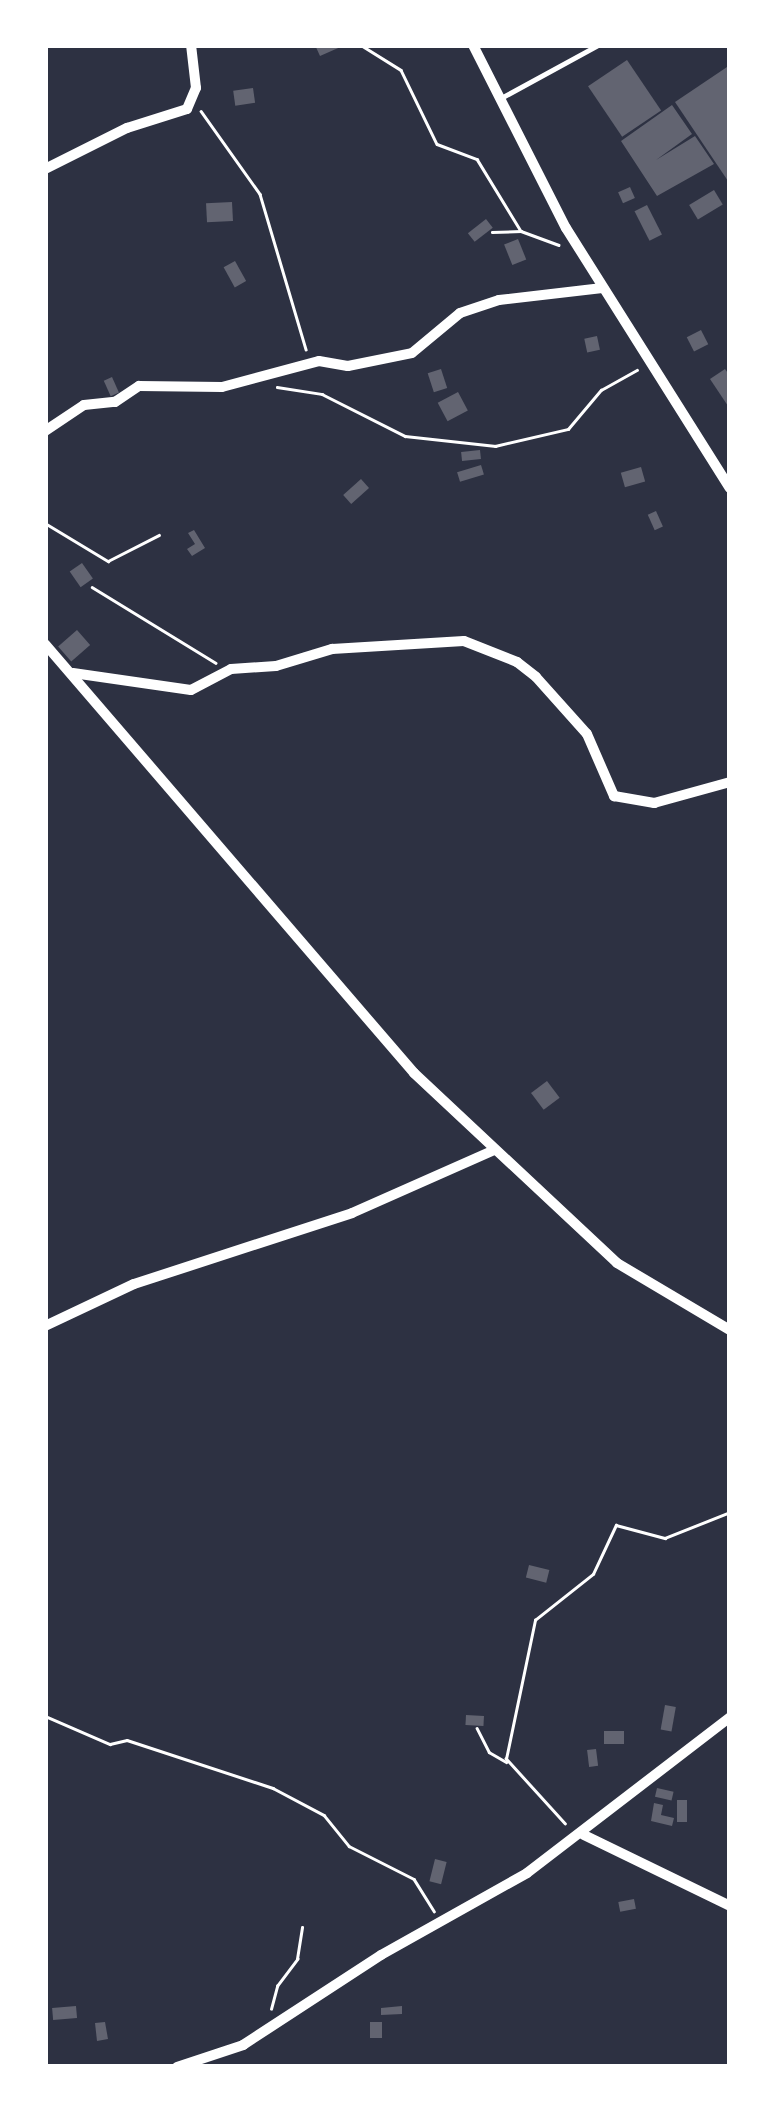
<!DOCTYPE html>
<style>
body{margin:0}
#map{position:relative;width:775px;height:2112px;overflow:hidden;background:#2d3142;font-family:"IBM Plex Sans",sans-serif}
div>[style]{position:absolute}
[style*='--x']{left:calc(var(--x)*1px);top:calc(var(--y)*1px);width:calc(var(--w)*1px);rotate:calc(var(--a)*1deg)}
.building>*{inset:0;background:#626471;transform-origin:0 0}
.path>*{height:2.5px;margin:-1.25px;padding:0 1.25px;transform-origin:1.25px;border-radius:1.25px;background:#fff}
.service>*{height:5px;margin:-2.5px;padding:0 2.5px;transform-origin:2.5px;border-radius:2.5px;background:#fff}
.minor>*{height:10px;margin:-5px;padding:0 5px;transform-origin:5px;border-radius:5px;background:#fff}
span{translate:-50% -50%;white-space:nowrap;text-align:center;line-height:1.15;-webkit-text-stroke:10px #fff;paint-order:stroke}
.frame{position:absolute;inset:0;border:48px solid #fff;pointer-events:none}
</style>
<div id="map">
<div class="building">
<div style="clip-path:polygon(315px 45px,345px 45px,320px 56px)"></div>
<div style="left:627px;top:60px;width:61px;height:47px;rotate:56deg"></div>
<div style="clip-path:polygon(730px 65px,730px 184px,675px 102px)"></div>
<div style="left:253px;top:88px;width:15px;height:20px;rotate:82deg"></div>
<div style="clip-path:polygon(672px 105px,692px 134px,656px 160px,695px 136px,714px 164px,657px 196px,621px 141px)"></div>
<div style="left:630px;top:187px;width:12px;height:13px;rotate:66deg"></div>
<div style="left:714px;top:190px;width:17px;height:29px;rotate:59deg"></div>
<div style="left:232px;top:202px;width:19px;height:26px;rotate:87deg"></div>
<div style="left:647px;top:205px;width:33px;height:14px;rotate:63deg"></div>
<div style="left:486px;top:219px;width:11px;height:23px;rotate:52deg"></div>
<div style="left:518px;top:239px;width:22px;height:15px;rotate:68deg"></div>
<div style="left:235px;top:261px;width:23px;height:13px;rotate:61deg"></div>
<div style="left:701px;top:330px;width:16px;height:16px;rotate:63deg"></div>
<div style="left:597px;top:336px;width:14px;height:13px;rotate:78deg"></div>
<div style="left:441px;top:369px;width:20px;height:14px;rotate:72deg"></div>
<div style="clip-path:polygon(725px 369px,730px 376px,730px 409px,710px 379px)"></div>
<div style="left:112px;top:377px;width:17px;height:9px;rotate:66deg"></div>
<div style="left:458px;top:392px;width:21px;height:23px;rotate:62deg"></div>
<div style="left:480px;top:450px;width:9px;height:19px;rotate:84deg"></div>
<div style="left:481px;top:465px;width:10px;height:25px;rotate:73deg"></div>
<div style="left:641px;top:467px;width:15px;height:21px;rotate:74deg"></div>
<div style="left:361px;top:479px;width:12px;height:24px;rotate:48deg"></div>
<div style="left:656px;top:511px;width:17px;height:9px;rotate:66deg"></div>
<div style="clip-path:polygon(194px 530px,205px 548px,192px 556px,187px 549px,195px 544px,188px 533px)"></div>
<div style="left:82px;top:563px;width:19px;height:15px;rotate:55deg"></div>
<div style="left:77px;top:630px;width:20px;height:25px;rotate:49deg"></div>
<div style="left:547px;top:1081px;width:21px;height:20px;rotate:53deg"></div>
<div style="left:529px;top:1565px;width:21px;height:13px;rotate:14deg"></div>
<div style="left:665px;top:1705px;width:11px;height:25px;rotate:10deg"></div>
<div style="left:466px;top:1715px;width:18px;height:10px;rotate:3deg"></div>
<div style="left:604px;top:1731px;width:20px;height:13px"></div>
<div style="left:596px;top:1749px;width:17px;height:9px;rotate:83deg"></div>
<div style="left:657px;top:1788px;width:17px;height:9px;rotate:13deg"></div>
<div style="left:677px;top:1800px;width:10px;height:22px"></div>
<div style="clip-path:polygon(654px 1803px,663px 1805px,661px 1815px,674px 1818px,672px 1826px,651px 1821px)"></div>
<div style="left:435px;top:1859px;width:12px;height:23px;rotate:14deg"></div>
<div style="left:634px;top:1899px;width:10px;height:16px;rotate:79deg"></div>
<div style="left:76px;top:2006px;width:12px;height:24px;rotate:85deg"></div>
<div style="clip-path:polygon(402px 2006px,402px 2014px,381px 2015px,381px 2008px)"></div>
<div style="clip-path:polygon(105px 2022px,108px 2039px,97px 2041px,95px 2023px)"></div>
<div style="left:370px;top:2022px;width:12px;height:16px"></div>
</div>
<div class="path">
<div style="--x:361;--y:45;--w:47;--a:32"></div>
<div style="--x:401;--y:70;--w:82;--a:64.1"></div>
<div style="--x:437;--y:144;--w:43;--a:20.6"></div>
<div style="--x:477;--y:159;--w:84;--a:58.6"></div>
<div style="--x:201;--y:111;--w:102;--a:54.6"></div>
<div style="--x:260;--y:194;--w:162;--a:73.5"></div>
<div style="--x:492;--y:232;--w:29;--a:-2"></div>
<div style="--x:521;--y:231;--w:40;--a:20.2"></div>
<div style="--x:277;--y:387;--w:46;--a:8.8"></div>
<div style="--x:322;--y:394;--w:93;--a:26.8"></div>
<div style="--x:405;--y:436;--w:91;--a:6.3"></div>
<div style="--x:495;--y:446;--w:75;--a:-13.1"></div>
<div style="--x:568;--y:429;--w:51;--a:-49.8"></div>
<div style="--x:601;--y:390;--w:41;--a:-29.1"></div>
<div style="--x:45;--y:523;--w:74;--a:31.1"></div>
<div style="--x:108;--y:561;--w:57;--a:-27"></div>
<div style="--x:92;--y:587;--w:145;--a:31.5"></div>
<div style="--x:45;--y:1716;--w:71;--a:23.3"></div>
<div style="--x:110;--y:1744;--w:17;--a:-13"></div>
<div style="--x:127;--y:1740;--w:154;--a:18.2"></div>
<div style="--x:273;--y:1788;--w:58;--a:27.9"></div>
<div style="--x:324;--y:1815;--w:40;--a:51"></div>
<div style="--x:349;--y:1846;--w:73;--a:26.9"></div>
<div style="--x:414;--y:1879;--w:38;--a:58"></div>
<div style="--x:477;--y:1728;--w:27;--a:63"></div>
<div style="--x:489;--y:1752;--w:20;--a:30"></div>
<div style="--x:565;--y:1824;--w:88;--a:-132.2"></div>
<div style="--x:506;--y:1759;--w:142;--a:-78.2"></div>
<div style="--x:535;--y:1620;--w:74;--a:-38.4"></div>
<div style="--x:593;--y:1574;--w:54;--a:-64.9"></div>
<div style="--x:616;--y:1525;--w:51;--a:14.9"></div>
<div style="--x:665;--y:1538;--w:70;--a:-21.8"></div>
<div style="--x:271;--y:2009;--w:24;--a:-75"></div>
<div style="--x:277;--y:1986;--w:34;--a:-53"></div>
<div style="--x:297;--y:1959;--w:32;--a:-81"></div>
</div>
<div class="service">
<div style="--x:499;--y:99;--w:113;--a:-28.6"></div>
</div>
<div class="minor">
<div style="--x:473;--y:45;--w:205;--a:63.1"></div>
<div style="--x:566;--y:228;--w:307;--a:57.8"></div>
<div style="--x:45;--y:169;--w:92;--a:-26.6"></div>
<div style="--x:127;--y:128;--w:63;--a:-17.6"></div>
<div style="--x:187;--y:109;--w:23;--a:-67"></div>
<div style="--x:196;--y:88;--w:43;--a:-96.6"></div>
<div style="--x:45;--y:431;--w:47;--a:-33.7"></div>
<div style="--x:84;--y:405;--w:31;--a:-6"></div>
<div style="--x:115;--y:402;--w:29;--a:-34"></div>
<div style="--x:139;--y:386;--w:83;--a:0.7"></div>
<div style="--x:222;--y:387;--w:100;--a:-15"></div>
<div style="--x:319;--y:361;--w:29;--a:10"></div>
<div style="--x:348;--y:366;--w:65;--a:-11.5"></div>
<div style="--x:412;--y:353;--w:62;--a:-39.8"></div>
<div style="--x:460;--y:313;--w:41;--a:-18.4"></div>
<div style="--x:499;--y:300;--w:104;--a:-6.6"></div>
<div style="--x:45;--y:644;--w:566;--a:49.3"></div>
<div style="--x:414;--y:1073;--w:278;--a:43.1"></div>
<div style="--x:617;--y:1263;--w:131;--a:30.7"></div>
<div style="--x:73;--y:673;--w:119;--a:8.2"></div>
<div style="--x:191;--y:690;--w:45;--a:-27.7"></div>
<div style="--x:231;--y:669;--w:45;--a:-3.8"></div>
<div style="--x:276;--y:666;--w:59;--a:-16.9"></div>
<div style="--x:332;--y:649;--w:132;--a:-3.5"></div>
<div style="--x:464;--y:641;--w:57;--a:21.6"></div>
<div style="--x:517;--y:662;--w:24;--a:38"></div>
<div style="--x:536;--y:677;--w:76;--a:48.2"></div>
<div style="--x:587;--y:734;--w:68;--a:66.5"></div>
<div style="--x:614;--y:796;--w:41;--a:9.9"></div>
<div style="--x:654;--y:803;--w:79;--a:-15.4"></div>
<div style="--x:45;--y:1326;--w:98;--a:-25.3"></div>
<div style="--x:134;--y:1284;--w:229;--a:-18"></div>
<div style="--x:352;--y:1213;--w:155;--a:-23.9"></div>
<div style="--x:584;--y:1835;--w:162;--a:25.9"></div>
<div style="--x:177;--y:2067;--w:70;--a:-18.4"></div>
<div style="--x:243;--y:2045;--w:165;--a:-33.1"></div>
<div style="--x:381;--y:1955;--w:167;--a:-29.3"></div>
<div style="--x:527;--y:1873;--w:256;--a:-37.5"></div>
</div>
<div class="frame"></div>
</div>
